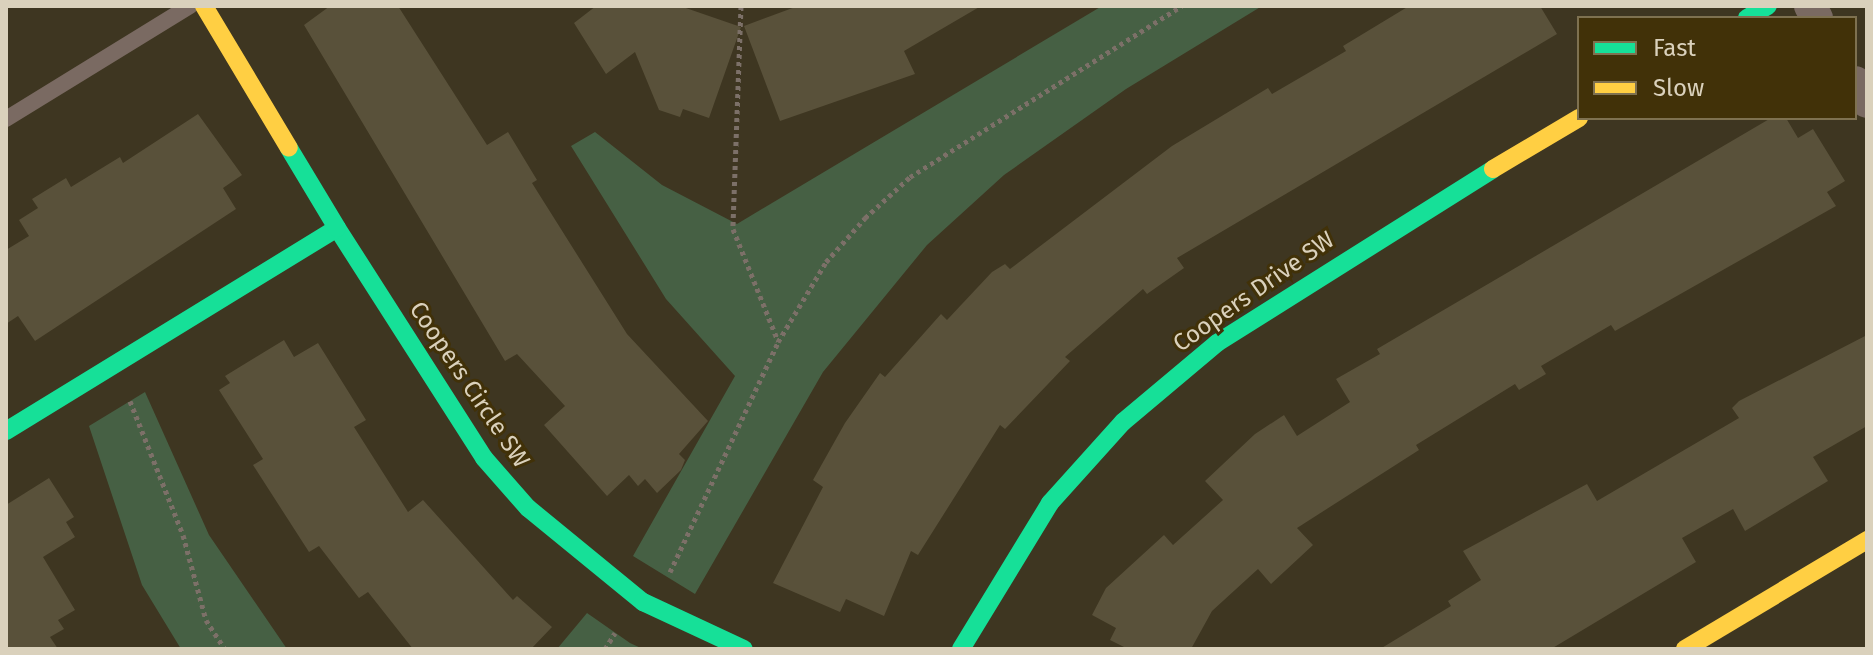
<!DOCTYPE html>
<style>
body{margin:0}
#map{position:relative;width:1873px;height:655px;overflow:hidden;background:#3e3621;font-family:"Fira Sans",sans-serif}
div>[style]{position:absolute}
[style*='--x']{left:calc(var(--x)*1px);top:calc(var(--y)*1px);width:calc(var(--w)*1px);rotate:calc(var(--a)*1deg)}
.green>*{inset:0;background:#466044}
.building>*{inset:0;background:#59513a}
.path>*{height:5px;margin-top:-2.5px;transform-origin:0;background:repeating-linear-gradient(90deg,#7c7068 0 4px,transparent 0 8px)}
.lane>*{height:16px;margin:-8px;padding:0 8px;transform-origin:8px;border-radius:8px;background:#7a6a62}
.street>*{height:32px;margin:-16px;padding:0 16px;transform-origin:16px;border-radius:16px;background:#7a6a62}
.fast>*{height:18px;margin:-9px;padding:0 9px;transform-origin:9px;border-radius:9px;background:#16e098}
.slow>*{height:18px;margin:-9px;padding:0 9px;transform-origin:9px;border-radius:9px;background:#ffcf43}
span{translate:-50% -50%;white-space:nowrap;text-align:center;line-height:1.15;-webkit-text-stroke:6px #413108;paint-order:stroke}
.street-label{font-size:24px;color:#dad1bc}
.frame{position:absolute;inset:0;border:8px solid #dad1bc;pointer-events:none}
.legend{position:absolute;left:1577px;top:16px;width:280px;height:104px;box-sizing:border-box;background:#413108;border:2px solid #7e7150;margin:0;padding:10px 14px;list-style:none;font-size:24px;color:#dad1bc}
.legend li{display:flex;align-items:center;gap:16px;height:40px}
.legend b{width:40px;border:2px solid #7e7150}
</style>
<div id="map">
<div class="green">
<div style="clip-path:polygon(1102px 6px,1262px 6px,1126px 89px,1004px 175px,927px 245px,823px 372px,695px 594px,633px 556px,735px 376px,666px 299px,571px 146px,595px 132px,662px 185px,737px 224px)"></div>
<div style="clip-path:polygon(145px 392px,209px 535px,287px 649px,181px 649px,142px 585px,89px 426px)"></div>
<div style="clip-path:polygon(587px 613px,630px 643px,643px 649px,557px 649px)"></div>
</div>
<div class="building">
<div style="clip-path:polygon(330px 6px,398px 6px,487px 145px,508px 132px,537px 180px,532px 183px,627px 334px,708px 421px,679px 454px,685px 460px,681px 470px,657px 493px,645px 479px,638px 486px,629px 475px,607px 496px,544px 425px,565px 406px,517px 354px,505px 361px,304px 25px)"></div>
<div style="clip-path:polygon(596px 6px,680px 6px,741px 27px,709px 118px,683px 109px,680px 117px,659px 110px,635px 52px,606px 74px,574px 23px)"></div>
<div style="clip-path:polygon(798px 6px,981px 6px,904px 51px,915px 74px,780px 121px,744px 26px)"></div>
<div style="clip-path:polygon(1409px 6px,1540px 6px,1557px 34px,1177px 258px,1184px 268px,1147px 294px,1143px 289px,1065px 357px,1070px 361px,1005px 429px,1000px 425px,918px 555px,911px 551px,884px 616px,846px 599px,840px 612px,773px 583px,823px 487px,813px 480px,845px 423px,880px 373px,885px 377px,941px 314px,947px 320px,992px 272px,1005px 264px,1010px 269px,1172px 146px,1268px 88px,1272px 94px,1346px 51px,1343px 46px)"></div>
<div style="clip-path:polygon(198px 114px,242px 175px,223px 188px,236px 209px,35px 341px,18px 316px,6px 324px,6px 250px,29px 236px,19px 220px,38px 208px,32px 199px,66px 178px,71px 187px,120px 157px,123px 163px)"></div>
<div style="clip-path:polygon(1771px 118px,1786px 118px,1798px 138px,1813px 129px,1845px 181px,1827px 192px,1836px 206px,1615px 331px,1611px 325px,1541px 366px,1546px 374px,1519px 390px,1515px 384px,1416px 445px,1419px 450px,1297px 528px,1313px 545px,1271px 584px,1258px 569px,1212px 611px,1191px 649px,1128px 649px,1110px 640px,1116px 628px,1092px 615px,1106px 588px,1164px 535px,1173px 545px,1223px 500px,1205px 481px,1255px 434px,1284px 415px,1297px 436px,1350px 402px,1336px 379px,1380px 354px,1377px 349px)"></div>
<div style="clip-path:polygon(1867px 335px,1867px 426px,1813px 457px,1828px 481px,1745px 531px,1733px 509px,1682px 538px,1696px 562px,1551px 649px,1380px 649px,1451px 606px,1448px 601px,1481px 580px,1463px 551px,1587px 484px,1597px 501px,1739px 418px,1732px 408px,1739px 401px)"></div>
<div style="clip-path:polygon(284px 340px,294px 357px,318px 343px,366px 420px,354px 427px,408px 512px,423px 500px,513px 600px,517px 596px,552px 627px,531px 649px,413px 649px,368px 592px,359px 598px,319px 546px,309px 552px,253px 465px,263px 459px,219px 390px,230px 383px,225px 376px)"></div>
<div style="clip-path:polygon(49px 478px,74px 517px,66px 522px,75px 537px,43px 557px,75px 610px,58px 620px,64px 629px,50px 637px,58px 649px,6px 649px,6px 505px)"></div>
</div>
<div class="path">
<div style="--x:741;--y:6;--w:223;--a:92.1"></div>
<div style="--x:733;--y:229;--w:121;--a:68.1"></div>
<div style="--x:130;--y:401;--w:144;--a:68.4"></div>
<div style="--x:183;--y:535;--w:88;--a:74.9"></div>
<div style="--x:206;--y:620;--w:35;--a:57"></div>
<div style="--x:670;--y:572;--w:254;--a:-64.8"></div>
<div style="--x:778;--y:342;--w:93;--a:-59"></div>
<div style="--x:826;--y:262;--w:59;--a:-48.4"></div>
<div style="--x:865;--y:218;--w:61;--a:-42.3"></div>
<div style="--x:910;--y:177;--w:321;--a:-32.2"></div>
<div style="--x:605;--y:649;--w:19;--a:-58"></div>
</div>
<div class="lane">
<div style="--x:6;--y:119;--w:216;--a:-31.6"></div>
</div>
<div class="street">
<div style="--x:1810;--y:6;--w:14;--a:60"></div>
<div style="--x:1855;--y:82;--w:23;--a:59"></div>
</div>
<div class="fast">
<div style="--x:1747;--y:18;--w:24;--a:-30"></div>
<div style="--x:337;--y:228;--w:273;--a:57.4"></div>
<div style="--x:484;--y:458;--w:67;--a:48.7"></div>
<div style="--x:528;--y:508;--w:149;--a:39.3"></div>
<div style="--x:643;--y:602;--w:111;--a:25"></div>
<div style="--x:6;--y:431;--w:388;--a:-31.5"></div>
<div style="--x:337;--y:228;--w:93;--a:-121"></div>
<div style="--x:961;--y:649;--w:171;--a:-58.6"></div>
<div style="--x:1050;--y:503;--w:109;--a:-48"></div>
<div style="--x:1123;--y:422;--w:123;--a:-40"></div>
<div style="--x:1217;--y:343;--w:326;--a:-32.2"></div>
</div>
<div class="slow">
<div style="--x:204;--y:6;--w:165;--a:59.1"></div>
<div style="--x:1493;--y:169;--w:100;--a:-30.7"></div>
<div style="--x:1685;--y:649;--w:212;--a:-30.9"></div>
</div>
<div class="street-label">
<span style="left:1254px;top:292px;rotate:-35deg">Coopers Drive SW</span>
<span style="left:469px;top:385px;rotate:56deg">Coopers Circle SW</span>
</div>
<div class="frame"></div>
<ul class="legend">
<li><b style="height:10px;background:#16e098"></b>Fast</li>
<li><b style="height:10px;background:#ffcf43"></b>Slow</li>
</ul>
</div>
